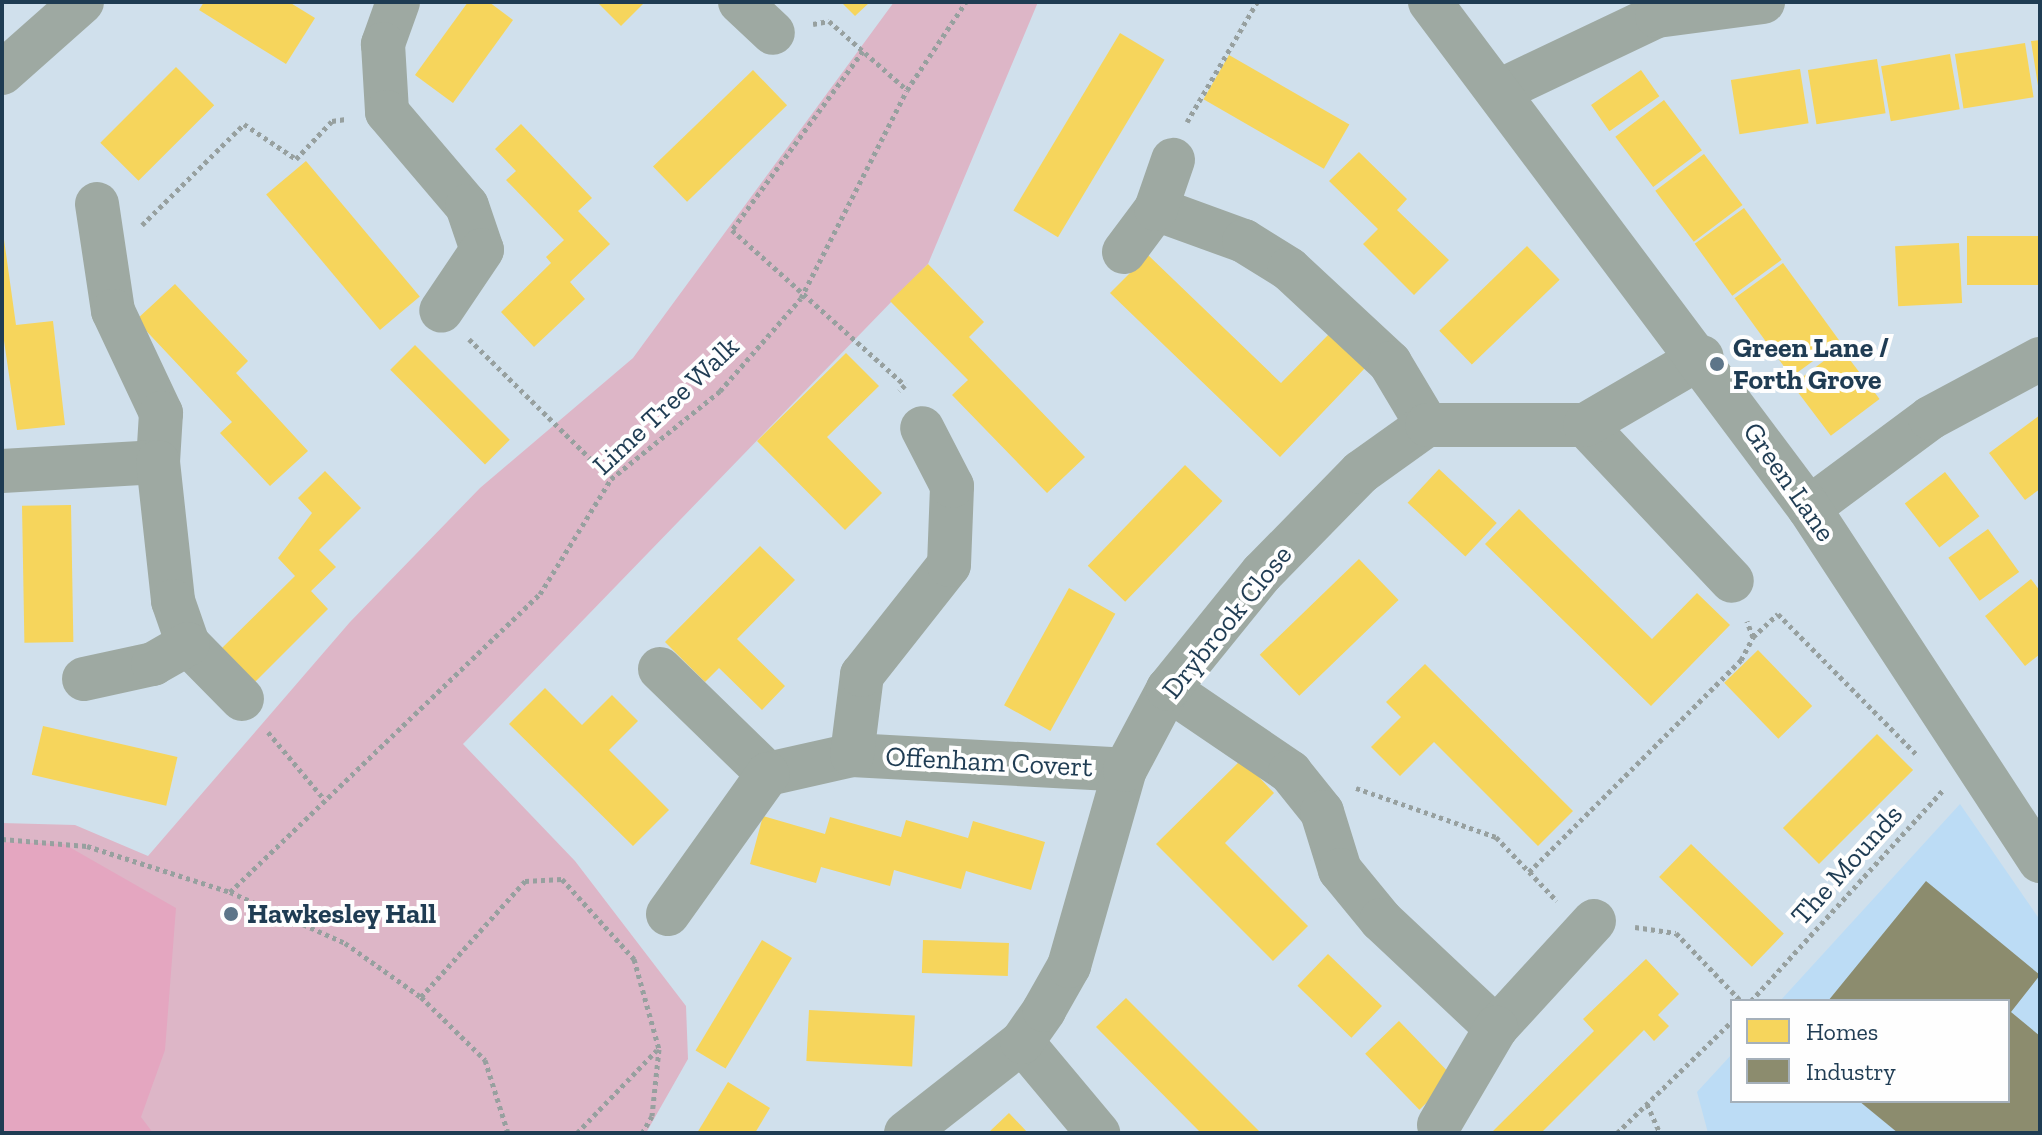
<!DOCTYPE html>
<style>
body{margin:0}
#map{position:relative;width:2042px;height:1135px;overflow:hidden;background:#d0e0ec;font-family:"Zilla Slab",serif}
div>[style]{position:absolute}
[style*='--x']{left:calc(var(--x)*1px);top:calc(var(--y)*1px);width:calc(var(--w)*1px);rotate:calc(var(--a)*1deg)}
.built>*{inset:0;background:#bcdcf5}
.green>*{inset:0;background:#ddb6c7}
.forest>*{inset:0;background:#e4a6c0}
.homes>*{inset:0;background:#f6d55c;transform-origin:0 0}
.industry>*{inset:0;background:#8c8c6e}
.path>*{height:5px;margin-top:-2.5px;transform-origin:0;background:repeating-linear-gradient(90deg,#97a09f 0 4px,transparent 0 8px)}
.minor>*{height:44px;margin:-22px;padding:0 22px;transform-origin:22px;border-radius:22px;background:#9ea9a2}
.tertiary>*{height:44px;margin:-22px;padding:0 22px;transform-origin:22px;border-radius:22px;background:#9ea9a2}
.dots>*{width:22px;height:22px;translate:-50% -50%;box-sizing:border-box;border:4px solid #fefefe;border-radius:50%}
span{translate:-50% -50%;white-space:nowrap;text-align:center;line-height:1.15;-webkit-text-stroke:8px #fefefe;paint-order:stroke}
.poi-label{font-size:28px;color:#1f3c53;font-weight:700}
.left{translate:0 -50%;text-align:left}
.street-label{font-size:28px;color:#1f3c53}
.frame{position:absolute;inset:0;border:4px solid #1f3c53;pointer-events:none}
.legend{position:absolute;left:1730px;top:999px;width:280px;height:104px;box-sizing:border-box;background:#fefefe;border:2px solid #a5b0ba;margin:0;padding:10px 14px;list-style:none;font-size:24px;color:#1f3c53}
.legend li{display:flex;align-items:center;gap:16px;height:40px}
.legend b{width:40px;border:2px solid #a5b0ba}
</style>
<div id="map">
<div class="built">
<div style="clip-path:polygon(1960px 804px,2040px 920px,2040px 1133px,1708px 1133px,1697px 1092px,1732px 1054px,1732px 1101px,2008px 1101px,2008px 1001px,1780px 1001px)"></div>
</div>
<div class="green">
<div style="clip-path:polygon(894px 2px,1038px 2px,928px 264px,463px 744px,575px 861px,686px 1006px,688px 1059px,646px 1133px,2px 1133px,2px 823px,75px 825px,148px 856px,350px 622px,480px 488px,633px 358px)"></div>
</div>
<div class="forest">
<div style="clip-path:polygon(2px 842px,64px 844px,176px 908px,165px 1050px,141px 1117px,153px 1133px,2px 1133px)"></div>
</div>
<div class="homes">
<div style="clip-path:polygon(204px 2px,289px 2px,315px 18px,286px 64px,199px 10px)"></div>
<div style="clip-path:polygon(468px 2px,489px 2px,513px 20px,453px 103px,415px 75px)"></div>
<div style="clip-path:polygon(597px 2px,645px 2px,621px 26px)"></div>
<div style="clip-path:polygon(841px 2px,870px 2px,855px 16px)"></div>
<div style="left:1120px;top:33px;width:52px;height:207px;rotate:31deg"></div>
<div style="clip-path:polygon(2040px 40px,2040px 86px,2038px 86px,2031px 41px)"></div>
<div style="left:2025px;top:43px;width:55px;height:71px;rotate:81deg"></div>
<div style="left:1950px;top:54px;width:56px;height:70px;rotate:80deg"></div>
<div style="left:1229px;top:55px;width:139px;height:51px;rotate:30deg"></div>
<div style="left:1877px;top:59px;width:55px;height:70px;rotate:81deg"></div>
<div style="left:176px;top:67px;width:54px;height:107px;rotate:45deg"></div>
<div style="left:1800px;top:69px;width:55px;height:70px;rotate:81deg"></div>
<div style="left:753px;top:70px;width:49px;height:139px;rotate:46deg"></div>
<div style="left:1641px;top:70px;width:32px;height:61px;rotate:55deg"></div>
<div style="left:1664px;top:100px;width:63px;height:61px;rotate:53deg"></div>
<div style="clip-path:polygon(521px 124px,592px 198px,578px 211px,610px 244px,570px 282px,585px 299px,534px 347px,501px 312px,551px 263px,546px 257px,564px 240px,506px 180px,516px 171px,495px 149px)"></div>
<div style="clip-path:polygon(1359px 152px,1407px 199px,1397px 210px,1449px 260px,1414px 295px,1363px 244px,1378px 229px,1329px 181px)"></div>
<div style="left:1704px;top:154px;width:64px;height:61px;rotate:53deg"></div>
<div style="left:306px;top:161px;width:177px;height:52px;rotate:50deg"></div>
<div style="left:1744px;top:208px;width:64px;height:61px;rotate:54deg"></div>
<div style="clip-path:polygon(2px 225px,16px 325px,53px 321px,65px 425px,17px 430px,2px 327px)"></div>
<div style="left:2040px;top:236px;width:49px;height:73px;rotate:90deg"></div>
<div style="left:1959px;top:243px;width:60px;height:64px;rotate:87deg"></div>
<div style="left:1527px;top:246px;width:47px;height:122px;rotate:46deg"></div>
<div style="clip-path:polygon(1148px 255px,1281px 383px,1329px 334px,1365px 368px,1280px 457px,1110px 293px)"></div>
<div style="left:1783px;top:263px;width:97px;height:60px;rotate:54deg"></div>
<div style="clip-path:polygon(928px 264px,984px 322px,969px 337px,1085px 457px,1047px 493px,952px 395px,968px 380px,890px 301px)"></div>
<div style="clip-path:polygon(175px 284px,248px 361px,236px 373px,308px 451px,270px 486px,220px 433px,232px 422px,136px 320px)"></div>
<div style="left:415px;top:345px;width:134px;height:35px;rotate:45deg"></div>
<div style="left:1841px;top:348px;width:64px;height:61px;rotate:53deg"></div>
<div style="clip-path:polygon(846px 353px,879px 386px,827px 437px,882px 493px,845px 530px,757px 441px)"></div>
<div style="clip-path:polygon(2040px 415px,2040px 489px,2025px 500px,1989px 453px)"></div>
<div style="left:1185px;top:465px;width:52px;height:140px;rotate:44deg"></div>
<div style="left:1439px;top:469px;width:79px;height:46px;rotate:43deg"></div>
<div style="clip-path:polygon(325px 471px,361px 508px,319px 550px,336px 567px,311px 591px,328px 609px,255px 682px,222px 648px,295px 576px,278px 558px,312px 513px,298px 498px)"></div>
<div style="left:1945px;top:472px;width:56px;height:51px;rotate:52deg"></div>
<div style="left:71px;top:505px;width:137px;height:49px;rotate:89deg"></div>
<div style="clip-path:polygon(1519px 509px,1652px 639px,1697px 593px,1730px 625px,1651px 706px,1485px 544px)"></div>
<div style="left:1988px;top:529px;width:53px;height:49px;rotate:54deg"></div>
<div style="clip-path:polygon(760px 546px,795px 580px,737px 639px,785px 686px,762px 710px,719px 668px,705px 682px,665px 642px)"></div>
<div style="left:1359px;top:559px;width:57px;height:138px;rotate:46deg"></div>
<div style="clip-path:polygon(2031px 579px,2040px 591px,2040px 654px,2025px 666px,1985px 616px)"></div>
<div style="left:1069px;top:588px;width:53px;height:134px;rotate:29deg"></div>
<div style="left:1758px;top:650px;width:78px;height:47px;rotate:46deg"></div>
<div style="clip-path:polygon(1425px 664px,1573px 811px,1538px 846px,1434px 742px,1400px 776px,1371px 747px,1401px 717px,1386px 702px)"></div>
<div style="clip-path:polygon(545px 688px,582px 725px,612px 695px,638px 721px,609px 750px,669px 810px,633px 846px,509px 724px)"></div>
<div style="left:43px;top:726px;width:138px;height:50px;rotate:13deg"></div>
<div style="left:1877px;top:734px;width:51px;height:133px;rotate:45deg"></div>
<div style="clip-path:polygon(1242px 759px,1274px 793px,1225px 843px,1308px 926px,1273px 961px,1156px 844px)"></div>
<div style="clip-path:polygon(763px 816px,825px 834px,830px 817px,901px 837px,906px 820px,968px 838px,973px 821px,1045px 842px,1031px 890px,966px 871px,961px 889px,894px 870px,890px 886px,821px 867px,816px 883px,750px 864px)"></div>
<div style="left:1691px;top:844px;width:129px;height:46px;rotate:44deg"></div>
<div style="left:762px;top:940px;width:35px;height:129px;rotate:31deg"></div>
<div style="left:923px;top:940px;width:86px;height:33px;rotate:2deg"></div>
<div style="left:1328px;top:954px;width:75px;height:44px;rotate:44deg"></div>
<div style="clip-path:polygon(1646px 959px,1679px 994px,1658px 1015px,1669px 1026px,1654px 1041px,1644px 1030px,1541px 1133px,1491px 1133px,1594px 1031px,1583px 1019px)"></div>
<div style="clip-path:polygon(1126px 998px,1261px 1133px,1201px 1133px,1096px 1027px)"></div>
<div style="left:809px;top:1010px;width:106px;height:51px;rotate:3deg"></div>
<div style="left:1399px;top:1021px;width:78px;height:47px;rotate:46deg"></div>
<div style="clip-path:polygon(728px 1082px,770px 1108px,755px 1133px,697px 1133px)"></div>
<div style="clip-path:polygon(1009px 1113px,1028px 1133px,988px 1133px)"></div>
</div>
<div class="industry">
<div style="clip-path:polygon(1926px 881px,2040px 975px,2011px 1012px,2040px 1036px,2040px 1133px,1898px 1133px,1859px 1101px,2008px 1101px,2008px 1001px,1828px 1001px)"></div>
</div>
<div class="path">
<div style="--x:813;--y:24;--w:16;--a:-11"></div>
<div style="--x:829;--y:21;--w:104;--a:41.5"></div>
<div style="--x:863;--y:51;--w:222;--a:126.2"></div>
<div style="--x:732;--y:230;--w:232;--a:41.9"></div>
<div style="--x:905;--y:385;--w:8;--a:135"></div>
<div style="--x:1187;--y:122;--w:139;--a:-59.7"></div>
<div style="--x:142;--y:225;--w:144;--a:-44.7"></div>
<div style="--x:244;--y:124;--w:63;--a:33.9"></div>
<div style="--x:296;--y:159;--w:52;--a:-46.5"></div>
<div style="--x:332;--y:121;--w:14;--a:-8"></div>
<div style="--x:469;--y:339;--w:199;--a:44.6"></div>
<div style="--x:1753;--y:637;--w:34;--a:-43"></div>
<div style="--x:1778;--y:614;--w:198;--a:45.4"></div>
<div style="--x:268;--y:732;--w:87;--a:50.1"></div>
<div style="--x:1356;--y:788;--w:148;--a:19.3"></div>
<div style="--x:1496;--y:837;--w:88;--a:46.4"></div>
<div style="--x:2;--y:839;--w:85;--a:4.7"></div>
<div style="--x:87;--y:846;--w:150;--a:17.8"></div>
<div style="--x:230;--y:892;--w:126;--a:23.9"></div>
<div style="--x:345;--y:943;--w:93;--a:35.4"></div>
<div style="--x:421;--y:997;--w:90;--a:44.5"></div>
<div style="--x:485;--y:1060;--w:77;--a:72.5"></div>
<div style="--x:1529;--y:872;--w:300;--a:-45"></div>
<div style="--x:1741;--y:660;--w:26;--a:-62"></div>
<div style="--x:1753;--y:637;--w:17;--a:-111"></div>
<div style="--x:230;--y:892;--w:430;--a:-43.9"></div>
<div style="--x:540;--y:594;--w:135;--a:-58.3"></div>
<div style="--x:611;--y:479;--w:140;--a:-38.9"></div>
<div style="--x:720;--y:391;--w:123;--a:-48.9"></div>
<div style="--x:801;--y:298;--w:233;--a:-63"></div>
<div style="--x:907;--y:90;--w:106;--a:-56.2"></div>
<div style="--x:1635;--y:927;--w:41;--a:8.3"></div>
<div style="--x:1676;--y:933;--w:94;--a:46.3"></div>
<div style="--x:421;--y:997;--w:156;--a:-48.1"></div>
<div style="--x:525;--y:881;--w:37;--a:-3"></div>
<div style="--x:562;--y:879;--w:108;--a:48"></div>
<div style="--x:634;--y:959;--w:93;--a:74.5"></div>
<div style="--x:659;--y:1049;--w:67;--a:96"></div>
<div style="--x:652;--y:1116;--w:20;--a:120"></div>
<div style="--x:1751;--y:1001;--w:285;--a:-47.7"></div>
<div style="--x:1647;--y:1104;--w:32;--a:66"></div>
<div style="--x:577;--y:1133;--w:115;--a:-46.1"></div>
<div style="--x:1617;--y:1133;--w:161;--a:-44.2"></div>
</div>
<div class="minor">
<div style="--x:398;--y:2;--w:45;--a:109.7"></div>
<div style="--x:383;--y:44;--w:68;--a:86.6"></div>
<div style="--x:387;--y:112;--w:123;--a:49.6"></div>
<div style="--x:467;--y:206;--w:46;--a:71.2"></div>
<div style="--x:482;--y:250;--w:73;--a:123.9"></div>
<div style="--x:740;--y:2;--w:45;--a:43.2"></div>
<div style="--x:2;--y:73;--w:107;--a:-41.6"></div>
<div style="--x:1499;--y:91;--w:175;--a:-25.4"></div>
<div style="--x:1657;--y:16;--w:107;--a:-7.5"></div>
<div style="--x:97;--y:204;--w:108;--a:81.5"></div>
<div style="--x:113;--y:311;--w:113;--a:64.8"></div>
<div style="--x:161;--y:413;--w:49;--a:93.5"></div>
<div style="--x:1156;--y:209;--w:94;--a:20"></div>
<div style="--x:1244;--y:241;--w:53;--a:31.9"></div>
<div style="--x:1289;--y:269;--w:138;--a:42.9"></div>
<div style="--x:1390;--y:363;--w:72;--a:59.2"></div>
<div style="--x:1124;--y:252;--w:54;--a:-53.3"></div>
<div style="--x:1156;--y:209;--w:52;--a:-70.9"></div>
<div style="--x:1585;--y:425;--w:214;--a:46.7"></div>
<div style="--x:2;--y:471;--w:156;--a:-3.3"></div>
<div style="--x:158;--y:462;--w:140;--a:83.8"></div>
<div style="--x:173;--y:601;--w:46;--a:70.8"></div>
<div style="--x:188;--y:644;--w:77;--a:45.5"></div>
<div style="--x:1809;--y:508;--w:151;--a:-36.6"></div>
<div style="--x:1930;--y:418;--w:125;--a:-28.2"></div>
<div style="--x:660;--y:669;--w:151;--a:44.2"></div>
<div style="--x:768;--y:774;--w:86;--a:-12.7"></div>
<div style="--x:852;--y:755;--w:273;--a:3.1"></div>
<div style="--x:84;--y:679;--w:71;--a:-12.3"></div>
<div style="--x:153;--y:664;--w:40;--a:-29.7"></div>
<div style="--x:1168;--y:689;--w:148;--a:34.2"></div>
<div style="--x:1290;--y:772;--w:51;--a:51.3"></div>
<div style="--x:1322;--y:812;--w:61;--a:72.8"></div>
<div style="--x:1340;--y:870;--w:65;--a:50.6"></div>
<div style="--x:1381;--y:920;--w:158;--a:43.2"></div>
<div style="--x:1496;--y:1028;--w:145;--a:-47.5"></div>
<div style="--x:852;--y:755;--w:81;--a:-82.9"></div>
<div style="--x:862;--y:675;--w:140;--a:-51.7"></div>
<div style="--x:949;--y:565;--w:79;--a:-87.8"></div>
<div style="--x:952;--y:486;--w:65;--a:-117.3"></div>
<div style="--x:668;--y:914;--w:172;--a:-54.5"></div>
<div style="--x:1022;--y:1042;--w:119;--a:50.1"></div>
<div style="--x:1439;--y:1125;--w:113;--a:-59.6"></div>
<div style="--x:906;--y:1133;--w:147;--a:-38.1"></div>
<div style="--x:1022;--y:1042;--w:39;--a:-55"></div>
<div style="--x:1044;--y:1010;--w:51;--a:-60.4"></div>
<div style="--x:1069;--y:966;--w:204;--a:-74.1"></div>
<div style="--x:1125;--y:770;--w:92;--a:-62"></div>
<div style="--x:1168;--y:689;--w:149;--a:-51"></div>
<div style="--x:1262;--y:573;--w:141;--a:-45.6"></div>
<div style="--x:1361;--y:472;--w:81;--a:-35.5"></div>
<div style="--x:1427;--y:425;--w:158;--a:0"></div>
<div style="--x:1585;--y:425;--w:135;--a:-30.2"></div>
</div>
<div class="tertiary">
<div style="--x:1430;--y:2;--w:632;--a:53.17"></div>
<div style="--x:1809;--y:508;--w:422;--a:56.8"></div>
</div>
<div class="dots">
<div style="left:1717px;top:364px;background:#5d7589"></div>
<div style="left:231px;top:914px;background:#5d7589"></div>
</div>
<div class="poi-label">
<span class="left" style="left:1733px;top:364px">Green Lane /<br>Forth Grove</span>
<span class="left" style="left:247px;top:914px">Hawkesley Hall</span>
</div>
<div class="street-label">
<span style="left:666px;top:406px;rotate:-43deg">Lime Tree Walk</span>
<span style="left:1789px;top:482px;rotate:55deg">Green Lane</span>
<span style="left:1227px;top:622px;rotate:-51deg">Drybrook Close</span>
<span style="left:989px;top:762px;rotate:3deg">Offenham Covert</span>
<span style="left:1847px;top:865px;rotate:-48deg">The Mounds</span>
</div>
<div class="frame"></div>
<ul class="legend">
<li><b style="height:22px;background:#f6d55c"></b>Homes</li>
<li><b style="height:22px;background:#8c8c6e"></b>Industry</li>
</ul>
</div>
